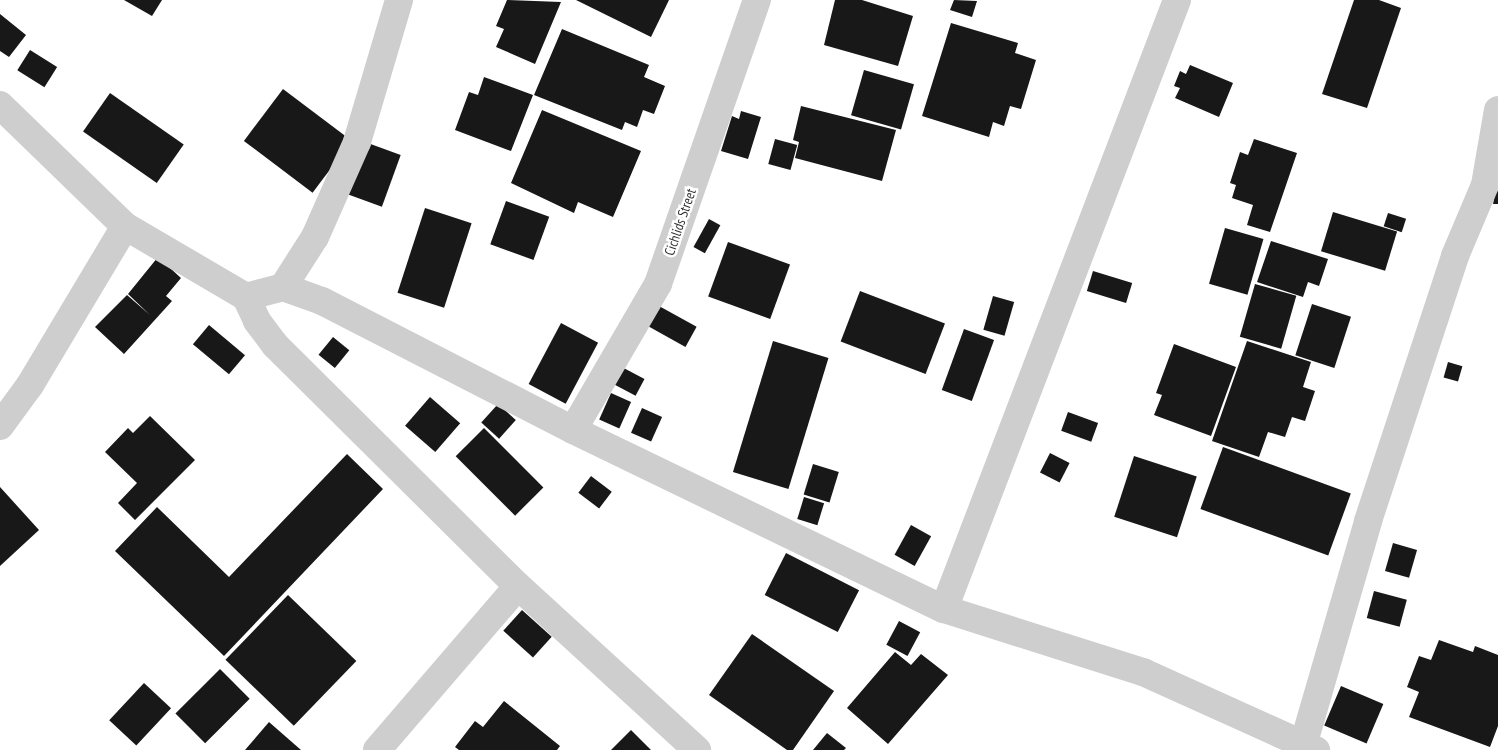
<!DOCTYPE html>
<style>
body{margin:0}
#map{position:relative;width:1498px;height:750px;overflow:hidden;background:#fff;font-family:"PT Sans Narrow",sans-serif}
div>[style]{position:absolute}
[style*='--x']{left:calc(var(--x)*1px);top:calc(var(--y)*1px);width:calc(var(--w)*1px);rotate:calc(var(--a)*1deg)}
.building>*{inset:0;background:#181818;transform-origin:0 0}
.minor>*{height:28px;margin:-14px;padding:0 14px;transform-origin:14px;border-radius:14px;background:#cecece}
span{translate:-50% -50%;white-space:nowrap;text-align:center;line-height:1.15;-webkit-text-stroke:5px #fff;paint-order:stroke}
.street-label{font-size:14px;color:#313131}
</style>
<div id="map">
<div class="building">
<div style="clip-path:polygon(124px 0,162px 0,152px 16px)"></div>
<div style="clip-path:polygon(507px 0,561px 2px,535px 64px,496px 47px,504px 29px,496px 26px)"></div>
<div style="clip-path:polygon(576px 0,669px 0,651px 37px)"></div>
<div style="clip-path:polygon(835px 0,862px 0,913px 16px,898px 66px,824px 45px)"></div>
<div style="clip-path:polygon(954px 0,977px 1px,972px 17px,950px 10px)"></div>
<div style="clip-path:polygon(1354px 0,1379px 0,1401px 8px,1367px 108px,1322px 94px)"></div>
<div style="clip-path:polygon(0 14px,26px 35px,9px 57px,0 51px)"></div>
<div style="clip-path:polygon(951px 23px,1018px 43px,1015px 53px,1036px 60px,1021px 109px,1010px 106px,1004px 126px,993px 122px,989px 137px,922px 116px)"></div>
<div style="clip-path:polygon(562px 29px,649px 65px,644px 77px,665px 86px,654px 114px,643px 110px,637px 127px,625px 122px,622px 130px,534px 95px)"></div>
<div style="left:30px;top:50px;width:32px;height:24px;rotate:32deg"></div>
<div style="clip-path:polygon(1190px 65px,1233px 83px,1219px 117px,1175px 98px,1180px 88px,1174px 86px,1180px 71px,1186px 74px)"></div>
<div style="left:864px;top:70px;width:52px;height:47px;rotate:16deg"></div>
<div style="clip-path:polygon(484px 77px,533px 95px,511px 151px,455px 130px,469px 92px,478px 95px)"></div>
<div style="left:283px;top:89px;width:86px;height:65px;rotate:37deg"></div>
<div style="left:110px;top:93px;width:90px;height:47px;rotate:35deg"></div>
<div style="clip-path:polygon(801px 106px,896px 130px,882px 181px,795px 158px,799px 142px,793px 140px)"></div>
<div style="clip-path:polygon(542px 110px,641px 151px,613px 217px,578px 202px,574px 213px,511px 183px)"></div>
<div style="clip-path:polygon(741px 111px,761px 117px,748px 159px,721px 151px,732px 116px,739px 119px)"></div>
<div style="left:775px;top:139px;width:23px;height:26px;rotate:15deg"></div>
<div style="clip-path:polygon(1254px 139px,1297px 153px,1270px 232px,1247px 225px,1253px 205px,1232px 198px,1236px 185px,1230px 183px,1240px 152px,1248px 155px)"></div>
<div style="left:365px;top:142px;width:38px;height:55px;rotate:20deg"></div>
<div style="clip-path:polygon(1498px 180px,1498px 204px,1493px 204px)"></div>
<div style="left:506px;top:201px;width:46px;height:46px;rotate:20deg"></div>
<div style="left:425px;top:208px;width:49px;height:89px;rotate:18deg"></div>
<div style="left:1333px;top:212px;width:67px;height:41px;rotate:17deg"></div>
<div style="left:1388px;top:213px;width:19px;height:14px;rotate:18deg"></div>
<div style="left:709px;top:219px;width:13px;height:32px;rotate:29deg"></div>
<div style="left:1225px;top:228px;width:40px;height:58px;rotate:16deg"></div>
<div style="clip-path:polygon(1271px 241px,1328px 259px,1319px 286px,1308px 282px,1303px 297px,1257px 282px)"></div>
<div style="left:728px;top:242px;width:66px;height:58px;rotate:20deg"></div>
<div style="clip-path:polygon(158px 257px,181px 278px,166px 296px,172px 301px,124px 354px,95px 327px,127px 295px,150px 315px,128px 294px)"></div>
<div style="left:1093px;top:271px;width:41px;height:21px;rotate:17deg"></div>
<div style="left:1255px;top:284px;width:43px;height:55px;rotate:16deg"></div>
<div style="left:860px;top:291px;width:91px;height:54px;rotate:21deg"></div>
<div style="left:993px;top:296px;width:22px;height:35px;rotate:16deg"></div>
<div style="left:1312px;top:304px;width:41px;height:54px;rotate:18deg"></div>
<div style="left:659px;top:306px;width:43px;height:23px;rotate:29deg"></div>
<div style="left:561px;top:323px;width:42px;height:69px;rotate:28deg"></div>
<div style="left:209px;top:325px;width:47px;height:25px;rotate:40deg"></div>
<div style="left:964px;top:329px;width:32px;height:65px;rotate:20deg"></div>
<div style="left:333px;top:337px;width:21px;height:23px;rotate:39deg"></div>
<div style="left:773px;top:341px;width:58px;height:137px;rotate:17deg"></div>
<div style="clip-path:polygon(1247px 341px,1311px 362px,1303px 387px,1315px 391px,1305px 421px,1292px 417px,1285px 437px,1268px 432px,1259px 457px,1212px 441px)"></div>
<div style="clip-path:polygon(1174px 344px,1236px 367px,1211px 436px,1154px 415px,1162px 395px,1156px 393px)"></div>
<div style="left:1448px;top:362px;width:15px;height:16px;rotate:16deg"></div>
<div style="left:618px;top:365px;width:30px;height:19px;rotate:28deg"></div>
<div style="left:611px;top:393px;width:22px;height:29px;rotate:24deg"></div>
<div style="left:430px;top:397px;width:40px;height:38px;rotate:41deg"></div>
<div style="left:498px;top:404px;width:24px;height:25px;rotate:42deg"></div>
<div style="left:642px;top:408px;width:22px;height:27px;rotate:24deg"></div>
<div style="left:1068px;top:412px;width:32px;height:20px;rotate:20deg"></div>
<div style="clip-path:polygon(150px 416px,195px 460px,135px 520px,118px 503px,137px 483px,105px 452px,128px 428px,133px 433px)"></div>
<div style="left:484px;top:428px;width:84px;height:40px;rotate:45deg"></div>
<div style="left:1223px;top:447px;width:136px;height:66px;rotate:20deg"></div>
<div style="left:1050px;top:453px;width:22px;height:22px;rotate:27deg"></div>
<div style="clip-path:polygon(347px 454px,383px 489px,224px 656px,115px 551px,157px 507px,229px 577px)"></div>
<div style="left:1134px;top:456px;width:66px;height:64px;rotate:18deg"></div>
<div style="left:813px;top:464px;width:27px;height:32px;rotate:17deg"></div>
<div style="left:591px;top:476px;width:26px;height:21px;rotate:37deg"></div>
<div style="clip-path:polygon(0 487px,39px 530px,0 566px)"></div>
<div style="left:804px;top:497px;width:21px;height:23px;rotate:17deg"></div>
<div style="left:911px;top:525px;width:23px;height:34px;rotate:29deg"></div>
<div style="left:1393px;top:543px;width:25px;height:29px;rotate:16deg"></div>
<div style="left:786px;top:553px;width:82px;height:47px;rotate:27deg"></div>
<div style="left:1374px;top:591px;width:34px;height:28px;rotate:15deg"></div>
<div style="left:288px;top:595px;width:95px;height:90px;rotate:44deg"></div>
<div style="left:522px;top:610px;width:40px;height:28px;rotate:42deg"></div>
<div style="left:899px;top:621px;width:24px;height:27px;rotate:28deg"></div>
<div style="clip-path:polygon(752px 634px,834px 691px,793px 750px,787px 750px,709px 695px)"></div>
<div style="clip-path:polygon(1439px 640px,1473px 652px,1475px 646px,1498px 655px,1498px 726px,1490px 747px,1409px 717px,1419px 692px,1407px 687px,1419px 656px,1431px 660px)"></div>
<div style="clip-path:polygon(895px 652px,911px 665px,921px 654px,948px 675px,888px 744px,847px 708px)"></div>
<div style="left:220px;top:669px;width:42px;height:63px;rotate:45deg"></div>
<div style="left:144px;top:683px;width:37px;height:51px;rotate:43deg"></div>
<div style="left:1341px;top:686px;width:46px;height:43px;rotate:23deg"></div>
<div style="clip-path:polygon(504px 701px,560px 746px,557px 750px,459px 750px,455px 747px,475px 721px,483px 727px)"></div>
<div style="clip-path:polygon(269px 722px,301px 750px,245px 750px)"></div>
<div style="clip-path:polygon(631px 730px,651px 750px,611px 750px)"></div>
<div style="clip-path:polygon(827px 733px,846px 748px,844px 750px,813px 750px)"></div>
</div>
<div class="minor">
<div style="--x:0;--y:105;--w:174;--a:44.1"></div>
<div style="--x:125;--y:226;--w:140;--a:30.4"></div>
<div style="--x:246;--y:297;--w:26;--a:65"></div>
<div style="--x:257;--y:321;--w:30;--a:53"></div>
<div style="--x:275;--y:345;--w:342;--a:44.8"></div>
<div style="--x:518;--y:586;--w:243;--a:42.5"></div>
<div style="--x:283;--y:287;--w:59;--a:-57.4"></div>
<div style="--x:315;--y:237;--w:104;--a:-66.1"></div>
<div style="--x:357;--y:142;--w:148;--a:-73.5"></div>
<div style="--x:246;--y:297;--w:38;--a:-15"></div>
<div style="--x:283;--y:287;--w:41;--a:19.7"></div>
<div style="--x:322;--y:301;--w:282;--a:27.2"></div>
<div style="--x:573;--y:430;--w:412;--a:25.8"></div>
<div style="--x:944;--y:609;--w:209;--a:17.6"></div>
<div style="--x:1143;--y:672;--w:190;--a:24.3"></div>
<div style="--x:0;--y:426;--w:51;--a:-53.8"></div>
<div style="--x:30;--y:385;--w:185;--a:-59.1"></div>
<div style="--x:573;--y:430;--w:169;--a:-59.8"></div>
<div style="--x:658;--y:284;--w:301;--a:-70.8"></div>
<div style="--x:944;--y:609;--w:652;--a:-69.06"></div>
<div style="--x:1304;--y:742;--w:230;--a:-73.8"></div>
<div style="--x:1368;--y:521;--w:279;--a:-71.8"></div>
<div style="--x:1455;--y:256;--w:77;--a:-67.1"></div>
<div style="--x:1485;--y:185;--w:76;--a:-80.2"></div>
<div style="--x:377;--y:750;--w:216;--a:-49.3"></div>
</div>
<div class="street-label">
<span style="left:680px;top:222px;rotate:-71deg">Cichlids Street</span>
</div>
</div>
